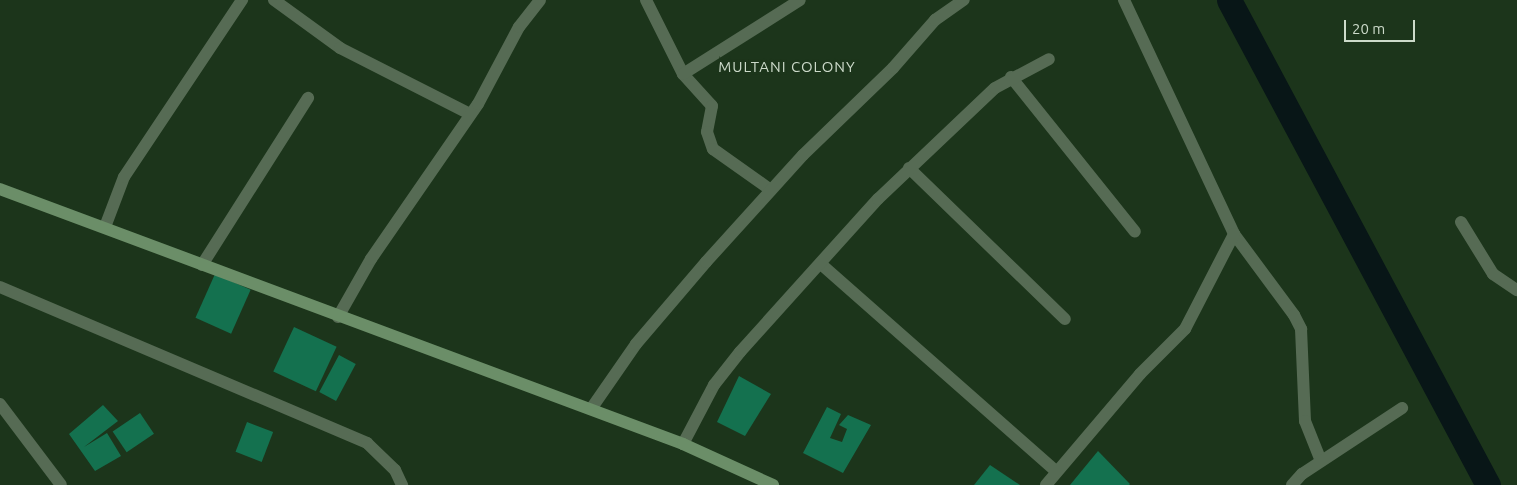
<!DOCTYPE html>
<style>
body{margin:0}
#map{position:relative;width:1517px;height:485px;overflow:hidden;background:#1c351b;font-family:Ubuntu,sans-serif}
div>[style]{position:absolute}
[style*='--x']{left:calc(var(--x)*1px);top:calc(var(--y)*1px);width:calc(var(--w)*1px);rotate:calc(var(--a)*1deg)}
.canal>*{height:25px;margin:-12.5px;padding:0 12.5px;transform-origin:12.5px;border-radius:12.5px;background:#081617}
.building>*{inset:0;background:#14714f;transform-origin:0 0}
.street>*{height:12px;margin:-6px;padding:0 6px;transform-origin:6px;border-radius:6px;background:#566b54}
.secondary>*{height:12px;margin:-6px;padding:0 6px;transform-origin:6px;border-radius:6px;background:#6b8e68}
span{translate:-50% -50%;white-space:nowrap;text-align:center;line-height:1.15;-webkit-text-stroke:4.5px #1c351b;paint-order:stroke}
.neighbourhood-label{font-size:15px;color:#ccdaca;letter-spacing:1px}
.scale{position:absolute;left:1344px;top:20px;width:71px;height:22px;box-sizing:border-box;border:2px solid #ccdaca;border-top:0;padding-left:6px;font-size:15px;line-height:18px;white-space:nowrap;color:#ccdaca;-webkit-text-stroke:4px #1c351b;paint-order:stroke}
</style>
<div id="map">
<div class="canal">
<div style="--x:1229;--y:0;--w:550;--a:61.9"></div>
</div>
<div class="building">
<div style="left:215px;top:274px;width:39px;height:48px;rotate:24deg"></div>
<div style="left:294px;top:327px;width:47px;height:49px;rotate:25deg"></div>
<div style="left:339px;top:355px;width:19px;height:42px;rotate:28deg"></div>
<div style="clip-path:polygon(739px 376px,771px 394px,745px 436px,717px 422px)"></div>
<div style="clip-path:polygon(103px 405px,118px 421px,84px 447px,107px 433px,121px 456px,95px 471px,69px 434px)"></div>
<div style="clip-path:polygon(827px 407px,841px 414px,830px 438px,842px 442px,847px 429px,839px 425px,848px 415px,871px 425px,843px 473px,803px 453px)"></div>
<div style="left:140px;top:413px;width:25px;height:33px;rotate:56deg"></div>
<div style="left:247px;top:422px;width:28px;height:32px;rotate:21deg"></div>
<div style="clip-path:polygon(1098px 451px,1130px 484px,1129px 485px,1070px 485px)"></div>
<div style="clip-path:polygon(990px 465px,1020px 485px,974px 485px)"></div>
</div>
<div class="street">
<div style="--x:274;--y:0;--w:82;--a:36"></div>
<div style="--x:340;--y:48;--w:146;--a:26.9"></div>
<div style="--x:646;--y:0;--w:83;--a:63.4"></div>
<div style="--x:683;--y:74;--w:43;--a:47.8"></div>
<div style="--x:712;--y:106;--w:26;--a:101"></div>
<div style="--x:707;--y:132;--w:18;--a:71"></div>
<div style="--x:713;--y:149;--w:71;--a:35.3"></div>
<div style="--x:1124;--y:0;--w:259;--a:64.8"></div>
<div style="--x:1234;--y:234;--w:101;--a:53.5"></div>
<div style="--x:1294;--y:315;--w:16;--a:63"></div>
<div style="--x:1301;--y:329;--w:92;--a:87.5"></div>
<div style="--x:1305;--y:421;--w:43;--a:68.2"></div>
<div style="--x:683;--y:74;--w:138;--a:-32.3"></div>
<div style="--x:1011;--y:77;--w:198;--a:51.3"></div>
<div style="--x:909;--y:168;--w:217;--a:44.1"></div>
<div style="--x:1461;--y:222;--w:61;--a:58.4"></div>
<div style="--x:1493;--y:274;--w:29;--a:34"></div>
<div style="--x:105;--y:227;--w:53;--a:-69.2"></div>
<div style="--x:124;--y:177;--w:213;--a:-56.3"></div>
<div style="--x:202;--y:265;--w:198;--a:-57.6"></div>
<div style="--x:822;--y:265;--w:312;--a:41.4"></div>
<div style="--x:0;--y:287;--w:399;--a:23"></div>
<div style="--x:367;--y:443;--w:39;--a:44"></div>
<div style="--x:395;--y:470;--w:17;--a:65"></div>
<div style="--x:338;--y:317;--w:67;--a:-60.4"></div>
<div style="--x:371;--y:259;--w:188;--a:-55.4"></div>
<div style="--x:478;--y:104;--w:87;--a:-62"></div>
<div style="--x:519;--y:27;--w:34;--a:-52"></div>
<div style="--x:0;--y:404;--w:101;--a:53"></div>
<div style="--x:591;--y:409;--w:79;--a:-55.3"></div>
<div style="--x:636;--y:344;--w:108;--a:-49.5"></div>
<div style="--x:706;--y:262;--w:144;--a:-47.8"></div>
<div style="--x:803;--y:155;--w:125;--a:-44"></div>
<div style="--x:893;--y:68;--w:64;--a:-48.8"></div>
<div style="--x:935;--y:20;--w:35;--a:-35"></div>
<div style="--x:683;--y:444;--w:67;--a:-62.3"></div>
<div style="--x:714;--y:385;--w:42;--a:-51.8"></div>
<div style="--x:740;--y:352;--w:206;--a:-48"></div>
<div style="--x:878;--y:199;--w:161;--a:-43.5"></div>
<div style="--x:995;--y:88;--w:61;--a:-28.2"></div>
<div style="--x:1046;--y:485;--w:145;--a:-49.7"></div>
<div style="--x:1140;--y:374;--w:64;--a:-45"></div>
<div style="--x:1185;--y:329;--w:107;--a:-62.7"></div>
<div style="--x:1292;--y:485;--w:15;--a:-48"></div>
<div style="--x:1302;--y:474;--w:120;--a:-33.4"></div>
</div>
<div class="secondary">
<div style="--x:0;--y:189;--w:729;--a:20.47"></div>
<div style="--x:683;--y:444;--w:99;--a:24.5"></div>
</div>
<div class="neighbourhood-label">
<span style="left:787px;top:67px">MULTANI COLONY</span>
</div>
<div class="scale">20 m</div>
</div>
